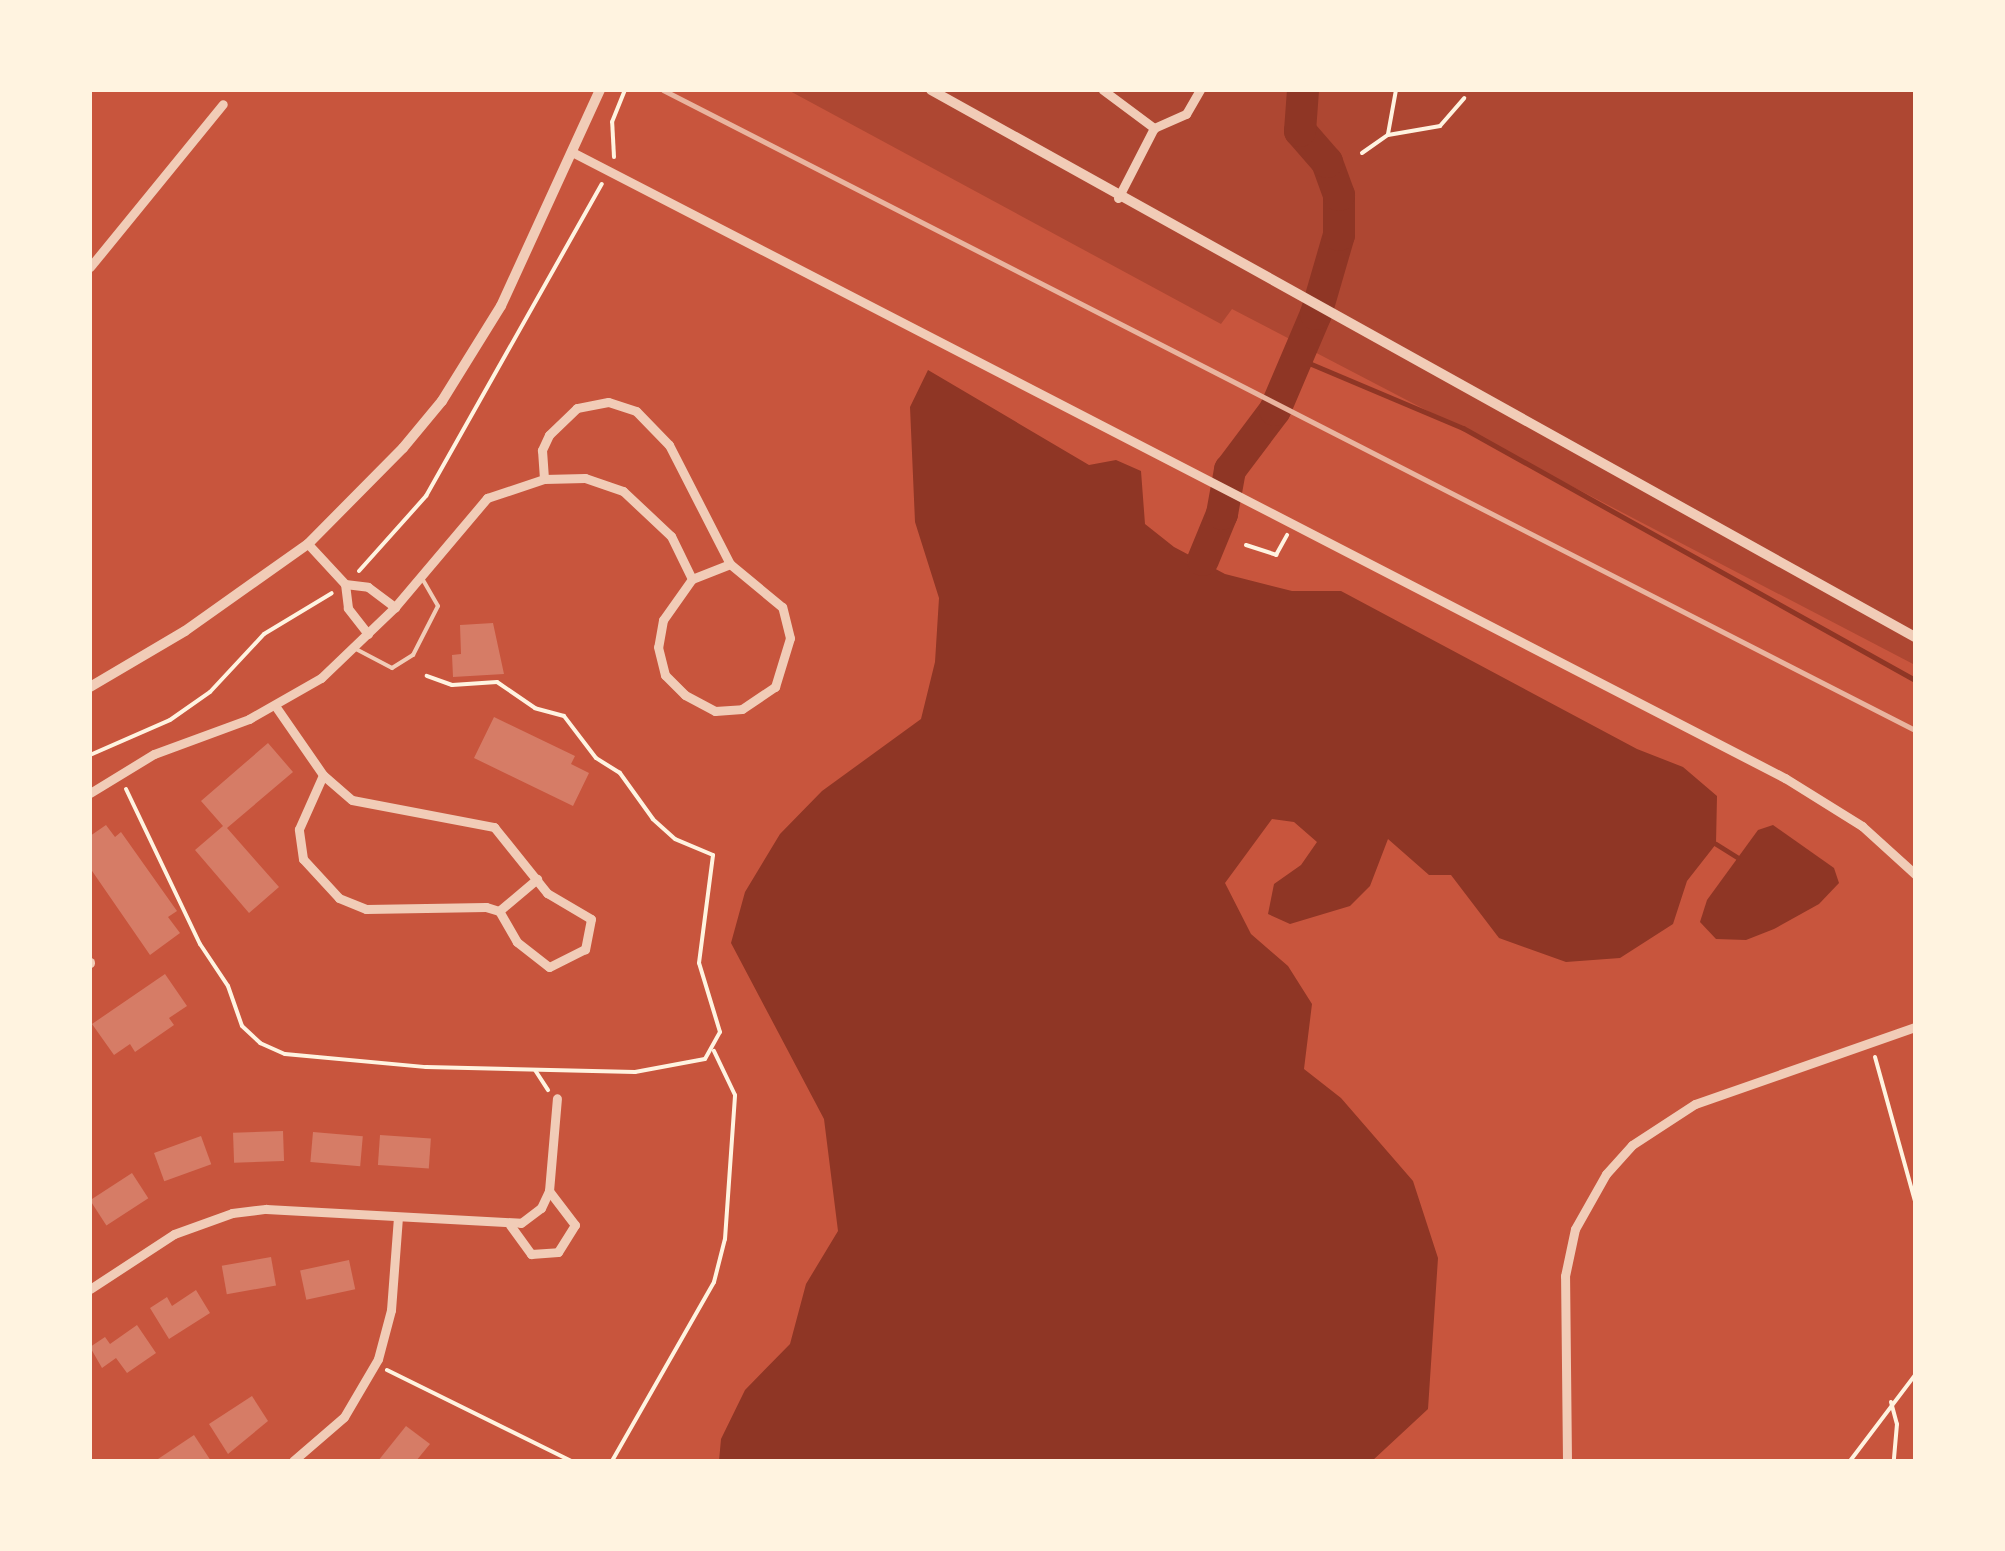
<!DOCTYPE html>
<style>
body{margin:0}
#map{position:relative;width:2005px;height:1551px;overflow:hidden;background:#c8553d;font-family:"Asap Condensed",sans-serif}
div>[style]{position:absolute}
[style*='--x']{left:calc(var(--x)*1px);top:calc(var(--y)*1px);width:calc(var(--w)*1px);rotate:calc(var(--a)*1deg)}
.green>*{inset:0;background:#ae4732}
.water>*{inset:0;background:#8f3625}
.stream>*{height:5px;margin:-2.5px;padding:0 2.5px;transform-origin:2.5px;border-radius:2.5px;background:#8f3625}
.river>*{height:32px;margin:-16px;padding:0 16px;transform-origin:16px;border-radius:16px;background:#8f3625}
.building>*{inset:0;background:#d67c66;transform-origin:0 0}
.path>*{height:4px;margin:-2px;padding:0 2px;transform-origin:2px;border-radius:2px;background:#fff3e0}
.service>*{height:4px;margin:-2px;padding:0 2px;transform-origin:2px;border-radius:2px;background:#f1ccb7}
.minor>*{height:9px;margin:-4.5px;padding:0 4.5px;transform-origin:4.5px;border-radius:4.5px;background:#f1ccb7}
.tertiary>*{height:10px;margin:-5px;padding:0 5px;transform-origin:5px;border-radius:5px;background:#f1ccb7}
.rail>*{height:5px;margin:-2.5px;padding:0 2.5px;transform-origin:2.5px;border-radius:2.5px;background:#e9b49f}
span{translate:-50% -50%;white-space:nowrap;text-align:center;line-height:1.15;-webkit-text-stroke:8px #fff3e0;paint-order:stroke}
.frame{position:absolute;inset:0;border:92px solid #fff3e0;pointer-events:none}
</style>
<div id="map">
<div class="green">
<div style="clip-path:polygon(788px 90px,1915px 90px,1915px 665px,1232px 309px,1221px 324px)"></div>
</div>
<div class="water">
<div style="clip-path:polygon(928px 370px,1089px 465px,1116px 460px,1141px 471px,1145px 524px,1174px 547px,1225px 574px,1292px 591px,1341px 591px,1637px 749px,1683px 767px,1717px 796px,1716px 844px,1687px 881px,1673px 924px,1620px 958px,1566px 962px,1499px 938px,1451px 875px,1429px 875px,1388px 839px,1370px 886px,1350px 906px,1290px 924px,1268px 914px,1274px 884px,1301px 865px,1317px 842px,1294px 822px,1272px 819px,1225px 883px,1251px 934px,1288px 966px,1312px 1004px,1304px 1069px,1341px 1098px,1413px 1181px,1438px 1258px,1428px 1409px,1372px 1461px,719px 1461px,721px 1439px,745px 1390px,790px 1344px,806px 1284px,838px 1231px,824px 1119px,731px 943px,745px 892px,780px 834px,822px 791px,921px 719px,935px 662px,939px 598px,915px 522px,910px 407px)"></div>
<div style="clip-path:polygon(1773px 825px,1834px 868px,1839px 883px,1819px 904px,1774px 929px,1746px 940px,1716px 939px,1700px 922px,1707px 900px,1758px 830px)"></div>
</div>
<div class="stream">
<div style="--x:1297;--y:358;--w:180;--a:22.9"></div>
<div style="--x:1463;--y:428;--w:518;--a:29.14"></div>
<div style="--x:1716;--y:844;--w:25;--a:32"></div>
</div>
<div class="river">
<div style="--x:1203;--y:560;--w:50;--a:-67.6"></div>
<div style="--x:1222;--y:514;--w:45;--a:-79.7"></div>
<div style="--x:1230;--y:470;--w:75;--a:-53.1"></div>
<div style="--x:1275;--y:410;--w:104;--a:-66.9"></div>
<div style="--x:1316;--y:314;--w:82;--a:-73.8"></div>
<div style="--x:1339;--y:235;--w:40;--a:-90"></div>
<div style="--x:1339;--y:195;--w:35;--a:-110"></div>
<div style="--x:1327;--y:162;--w:41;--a:-131.1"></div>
<div style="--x:1300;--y:131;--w:41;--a:-85.8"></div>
</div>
<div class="building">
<div style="clip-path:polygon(493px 623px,504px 674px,453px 677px,452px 655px,461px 654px,460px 625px)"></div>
<div style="clip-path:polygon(494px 717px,575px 756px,571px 764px,589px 773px,573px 806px,474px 758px)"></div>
<div style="clip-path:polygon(268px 743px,293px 772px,227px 828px,279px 887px,249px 913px,195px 850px,223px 826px,201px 801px)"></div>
<div style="clip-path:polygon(106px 825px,115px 837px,121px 832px,177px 911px,168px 917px,180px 933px,150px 955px,90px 868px,90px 836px)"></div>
<div style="clip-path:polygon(165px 974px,187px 1006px,169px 1018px,174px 1025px,135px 1052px,130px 1044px,114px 1055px,92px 1024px)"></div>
<div style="left:283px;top:1131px;width:30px;height:50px;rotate:88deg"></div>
<div style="left:313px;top:1132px;width:50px;height:30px;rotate:5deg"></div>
<div style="left:380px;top:1135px;width:51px;height:30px;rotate:4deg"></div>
<div style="left:201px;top:1136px;width:30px;height:50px;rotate:70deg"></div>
<div style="left:132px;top:1173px;width:30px;height:50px;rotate:57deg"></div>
<div style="left:271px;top:1257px;width:29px;height:50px;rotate:80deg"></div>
<div style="left:349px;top:1260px;width:30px;height:50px;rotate:78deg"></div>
<div style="clip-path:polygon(196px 1290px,210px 1313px,169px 1339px,150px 1308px,167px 1297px,172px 1306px)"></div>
<div style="clip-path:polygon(137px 1325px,156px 1353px,127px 1373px,116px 1358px,102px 1368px,90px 1347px,105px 1337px,110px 1344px)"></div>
<div style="clip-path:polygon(252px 1396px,268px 1421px,228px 1454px,209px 1424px)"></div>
<div style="clip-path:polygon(406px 1426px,430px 1444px,416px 1461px,378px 1461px)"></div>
<div style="clip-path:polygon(194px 1435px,211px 1461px,155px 1461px)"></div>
</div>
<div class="path">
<div style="--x:1388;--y:134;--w:45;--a:-79.7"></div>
<div style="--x:1362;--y:153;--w:32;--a:-35"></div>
<div style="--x:1388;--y:135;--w:53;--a:-9.8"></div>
<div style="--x:1440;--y:126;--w:37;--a:-49"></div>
<div style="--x:614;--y:157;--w:35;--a:-93"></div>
<div style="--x:612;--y:122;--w:35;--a:-68"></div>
<div style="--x:1246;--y:545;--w:32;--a:18"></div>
<div style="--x:1276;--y:555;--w:23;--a:-61"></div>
<div style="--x:359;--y:571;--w:101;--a:-48.2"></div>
<div style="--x:426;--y:496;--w:358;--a:-60.6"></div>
<div style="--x:90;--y:755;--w:87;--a:-23.6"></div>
<div style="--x:170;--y:720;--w:49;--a:-35"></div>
<div style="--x:210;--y:692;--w:79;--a:-47"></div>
<div style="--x:264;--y:634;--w:79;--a:-31.1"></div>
<div style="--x:126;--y:789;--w:172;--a:64.5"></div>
<div style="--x:200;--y:944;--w:50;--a:56.3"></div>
<div style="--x:228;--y:986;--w:42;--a:70.7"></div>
<div style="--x:242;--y:1026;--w:25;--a:43"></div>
<div style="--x:260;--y:1043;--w:27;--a:24"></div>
<div style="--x:285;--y:1054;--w:142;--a:5.3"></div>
<div style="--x:426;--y:1067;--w:209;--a:1.4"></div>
<div style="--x:635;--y:1072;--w:71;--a:-10.5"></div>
<div style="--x:705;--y:1059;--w:31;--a:-61"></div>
<div style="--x:720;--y:1032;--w:72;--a:-106.9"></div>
<div style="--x:699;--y:963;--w:109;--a:-82.6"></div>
<div style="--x:713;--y:855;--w:41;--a:-157.2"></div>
<div style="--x:675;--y:839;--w:30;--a:-138"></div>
<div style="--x:653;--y:819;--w:57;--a:-125.7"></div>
<div style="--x:620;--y:773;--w:28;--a:-148"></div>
<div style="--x:596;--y:758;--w:53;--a:-127.3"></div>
<div style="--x:564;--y:716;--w:30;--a:-165"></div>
<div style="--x:535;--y:708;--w:46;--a:-145.6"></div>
<div style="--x:497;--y:682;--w:45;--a:176.2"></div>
<div style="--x:452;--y:685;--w:27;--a:-160"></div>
<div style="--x:1875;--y:1057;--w:149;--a:74.5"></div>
<div style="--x:535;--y:1070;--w:24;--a:57"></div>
<div style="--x:387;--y:1370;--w:205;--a:26.3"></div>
<div style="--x:1891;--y:1402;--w:23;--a:75"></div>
<div style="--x:1897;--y:1424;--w:37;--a:95"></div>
<div style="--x:612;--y:1461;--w:206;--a:-60.3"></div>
<div style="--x:714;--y:1282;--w:44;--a:-75.7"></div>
<div style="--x:725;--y:1239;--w:144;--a:-86"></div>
<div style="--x:735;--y:1095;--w:49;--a:-115.5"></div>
<div style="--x:1850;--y:1461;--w:108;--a:-52.9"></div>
</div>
<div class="service">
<div style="--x:354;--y:648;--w:43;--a:27.8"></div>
<div style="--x:392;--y:668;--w:25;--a:-32"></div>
<div style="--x:413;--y:655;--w:55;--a:-63"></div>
<div style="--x:438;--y:606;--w:34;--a:-120"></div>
</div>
<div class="minor">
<div style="--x:1103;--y:90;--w:64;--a:36.7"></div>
<div style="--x:574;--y:153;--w:1363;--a:27.3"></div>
<div style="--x:1785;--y:778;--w:91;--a:31.9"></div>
<div style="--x:1862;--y:826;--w:72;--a:42.2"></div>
<div style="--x:1118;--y:198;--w:79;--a:-62.8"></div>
<div style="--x:1154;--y:128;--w:35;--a:-24"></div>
<div style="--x:1186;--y:114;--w:28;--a:-60"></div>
<div style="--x:90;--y:267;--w:210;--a:-50.8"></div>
<div style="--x:308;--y:544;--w:54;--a:47.2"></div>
<div style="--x:692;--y:579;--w:41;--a:-21.5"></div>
<div style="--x:368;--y:634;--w:33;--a:-128"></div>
<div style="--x:348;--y:608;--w:24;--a:-97"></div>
<div style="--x:345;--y:584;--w:23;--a:7"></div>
<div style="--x:368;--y:587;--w:34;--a:37"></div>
<div style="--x:276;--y:707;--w:83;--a:55.3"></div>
<div style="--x:323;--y:775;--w:38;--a:41"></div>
<div style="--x:352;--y:800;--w:145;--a:10.8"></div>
<div style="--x:494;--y:827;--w:85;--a:51.2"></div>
<div style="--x:547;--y:893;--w:51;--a:30.6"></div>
<div style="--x:591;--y:919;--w:31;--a:101"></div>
<div style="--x:585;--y:949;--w:40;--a:153.4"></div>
<div style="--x:549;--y:967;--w:41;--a:-142"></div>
<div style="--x:517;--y:942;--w:36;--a:-120"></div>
<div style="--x:499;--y:911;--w:14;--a:-163"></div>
<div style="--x:486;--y:907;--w:120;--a:179"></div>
<div style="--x:366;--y:909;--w:29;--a:-158"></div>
<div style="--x:339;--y:898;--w:53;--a:-132.7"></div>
<div style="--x:303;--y:859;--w:30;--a:-98"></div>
<div style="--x:299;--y:829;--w:59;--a:-66"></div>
<div style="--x:90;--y:793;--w:75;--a:-31.4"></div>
<div style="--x:154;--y:754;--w:101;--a:-20.2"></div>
<div style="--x:249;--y:719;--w:83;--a:-29.7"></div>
<div style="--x:321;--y:678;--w:103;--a:-43.8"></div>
<div style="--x:395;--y:607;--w:143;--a:-49.8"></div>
<div style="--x:487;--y:498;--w:60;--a:-18.4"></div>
<div style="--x:544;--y:479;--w:41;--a:-1.4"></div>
<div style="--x:585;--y:478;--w:40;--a:18.9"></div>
<div style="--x:623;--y:491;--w:66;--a:43.2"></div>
<div style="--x:671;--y:536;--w:48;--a:64"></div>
<div style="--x:692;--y:579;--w:50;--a:125.3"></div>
<div style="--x:663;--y:620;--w:27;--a:100"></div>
<div style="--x:658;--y:647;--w:29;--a:76"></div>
<div style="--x:665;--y:675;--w:28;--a:45"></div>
<div style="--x:685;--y:695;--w:34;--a:28"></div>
<div style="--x:715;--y:711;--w:27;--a:-4"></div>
<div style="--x:742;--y:709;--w:40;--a:-34"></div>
<div style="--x:775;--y:687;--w:51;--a:-73"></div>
<div style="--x:790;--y:638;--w:32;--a:-104"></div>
<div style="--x:782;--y:607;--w:67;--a:-140.4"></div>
<div style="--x:730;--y:564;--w:134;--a:-117.1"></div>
<div style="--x:669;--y:445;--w:47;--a:-134.1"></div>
<div style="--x:636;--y:411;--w:29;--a:-162"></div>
<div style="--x:608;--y:402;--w:32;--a:169"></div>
<div style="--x:577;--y:408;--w:39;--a:136"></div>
<div style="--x:549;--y:435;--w:17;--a:115"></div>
<div style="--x:542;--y:450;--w:29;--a:86"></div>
<div style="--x:499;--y:911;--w:50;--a:-40.1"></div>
<div style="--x:90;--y:962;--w:1;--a:90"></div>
<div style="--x:510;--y:1225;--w:36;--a:54"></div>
<div style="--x:531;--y:1254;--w:27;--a:-4"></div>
<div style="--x:558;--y:1252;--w:32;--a:-58"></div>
<div style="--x:575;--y:1225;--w:43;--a:-127.4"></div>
<div style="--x:90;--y:1289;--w:100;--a:-33.2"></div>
<div style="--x:174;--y:1234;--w:62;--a:-19.9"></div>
<div style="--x:232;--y:1213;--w:34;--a:-7"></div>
<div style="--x:266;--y:1209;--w:255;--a:3.1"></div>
<div style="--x:521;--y:1223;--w:25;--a:-37"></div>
<div style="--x:541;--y:1208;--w:19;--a:-65"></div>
<div style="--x:549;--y:1191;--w:93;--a:-85.1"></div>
<div style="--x:293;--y:1461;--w:67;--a:-40.8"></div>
<div style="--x:344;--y:1417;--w:67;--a:-59.6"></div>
<div style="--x:378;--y:1359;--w:51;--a:-75.1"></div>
<div style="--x:391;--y:1310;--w:93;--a:-85.7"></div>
<div style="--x:1567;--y:1461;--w:185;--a:-90.6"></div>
<div style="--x:1565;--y:1276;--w:48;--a:-78"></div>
<div style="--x:1575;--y:1229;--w:63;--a:-60.6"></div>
<div style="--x:1606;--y:1174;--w:39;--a:-48"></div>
<div style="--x:1632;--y:1145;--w:75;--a:-33.1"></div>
<div style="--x:1695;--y:1104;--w:233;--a:-19.3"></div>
</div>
<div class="tertiary">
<div style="--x:931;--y:90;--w:1126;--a:29.07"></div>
<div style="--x:90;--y:687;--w:110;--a:-30.5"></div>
<div style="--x:185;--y:631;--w:151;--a:-35.3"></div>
<div style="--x:308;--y:544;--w:135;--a:-45.3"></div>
<div style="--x:403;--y:448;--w:61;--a:-50.3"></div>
<div style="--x:442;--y:401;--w:112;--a:-58.2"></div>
<div style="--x:501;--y:306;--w:238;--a:-65.4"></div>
</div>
<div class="rail">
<div style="--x:663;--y:90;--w:1406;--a:27.08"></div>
</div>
<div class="frame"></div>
</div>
